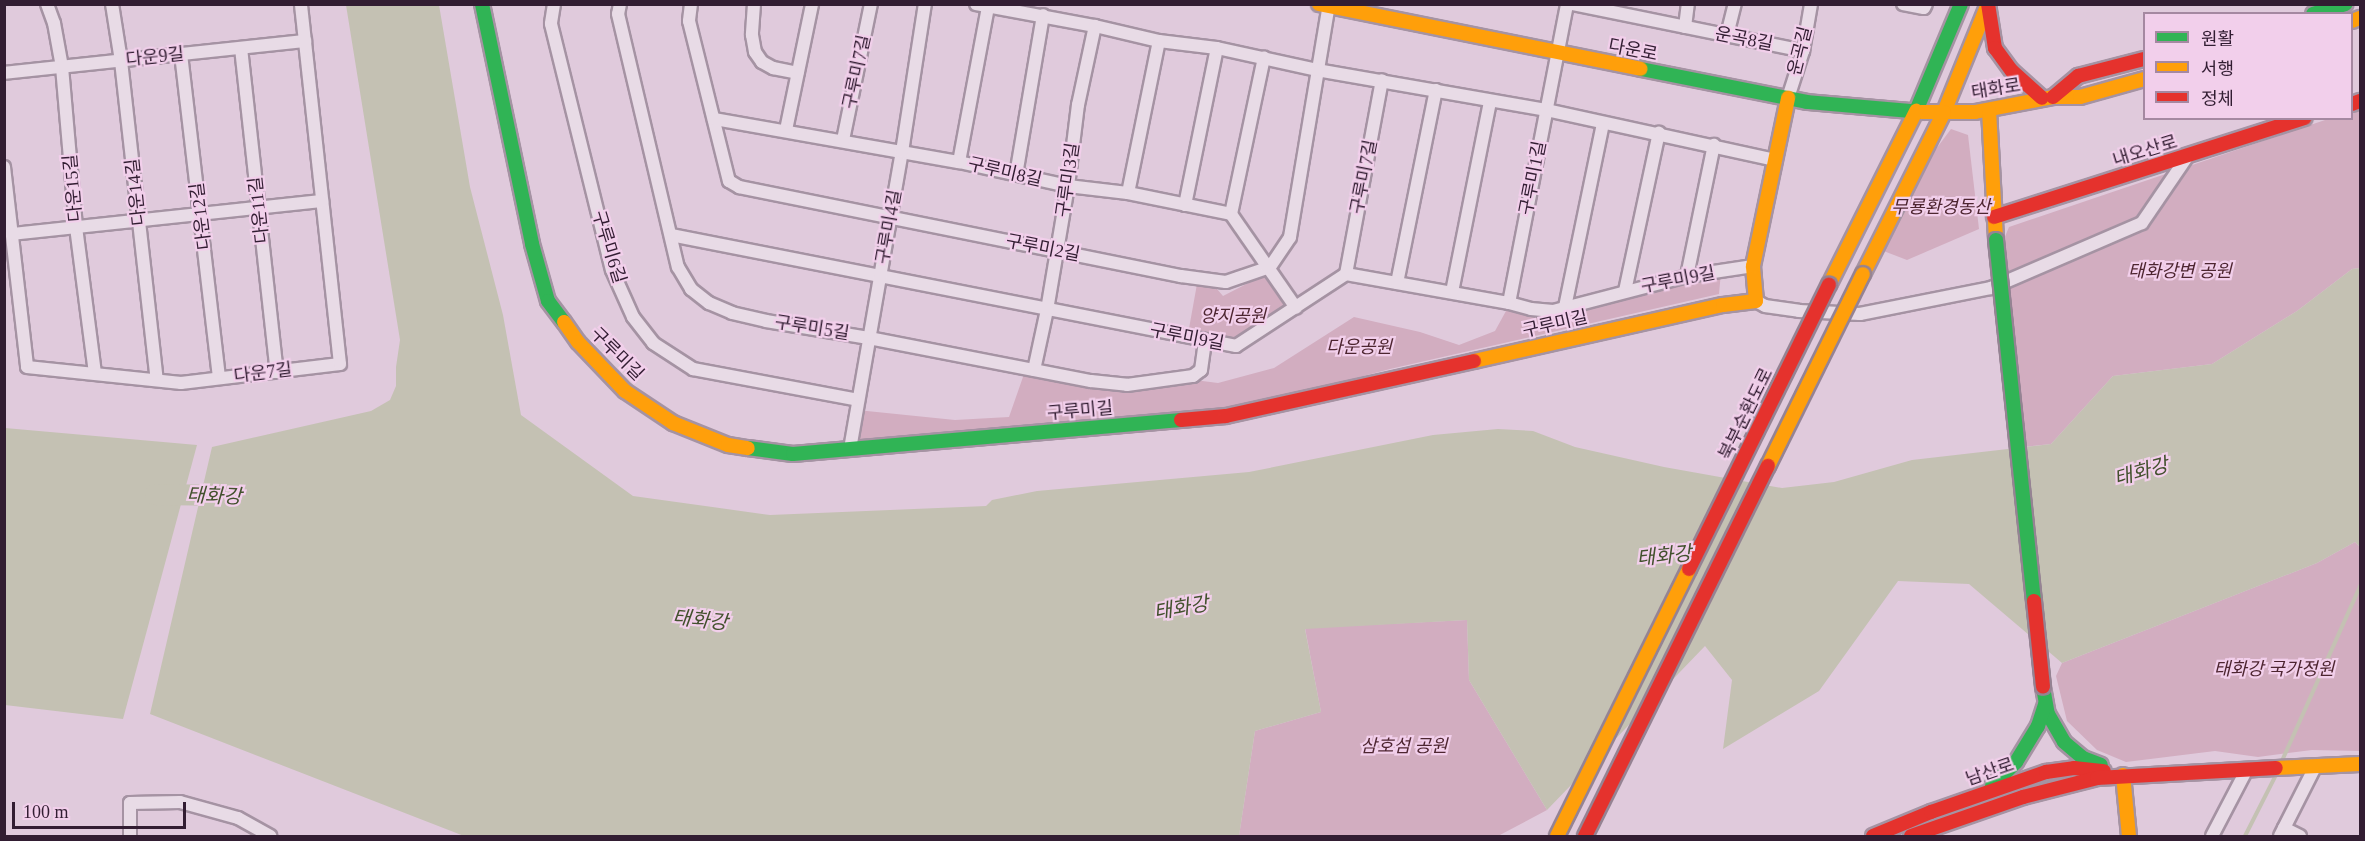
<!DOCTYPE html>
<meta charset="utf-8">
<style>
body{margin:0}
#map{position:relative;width:2365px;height:841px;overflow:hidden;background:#e0cadc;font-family:"Times New Roman","Noto Sans KR",serif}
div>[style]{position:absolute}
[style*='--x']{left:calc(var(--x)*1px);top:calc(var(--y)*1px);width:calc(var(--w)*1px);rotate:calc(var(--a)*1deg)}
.green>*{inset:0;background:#d2adc0}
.water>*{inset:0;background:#c4c1b3}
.stream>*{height:4px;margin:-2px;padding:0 2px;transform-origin:2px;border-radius:2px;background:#c4c1b3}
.river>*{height:21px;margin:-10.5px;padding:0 10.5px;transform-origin:10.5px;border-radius:10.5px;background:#c4c1b3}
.roads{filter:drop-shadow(2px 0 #a593a3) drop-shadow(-2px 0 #a593a3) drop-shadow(0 2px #a593a3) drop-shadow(0 -2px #a593a3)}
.street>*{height:12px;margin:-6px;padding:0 6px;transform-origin:6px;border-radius:6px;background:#e8dbe6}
.fast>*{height:14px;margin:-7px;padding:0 7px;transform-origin:7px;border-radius:7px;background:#30b455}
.slow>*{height:14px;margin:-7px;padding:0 7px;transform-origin:7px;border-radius:7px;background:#ff9f0a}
.jam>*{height:14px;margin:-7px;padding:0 7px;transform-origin:7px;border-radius:7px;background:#e5322d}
.bridges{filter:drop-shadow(2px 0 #958393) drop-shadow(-2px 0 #958393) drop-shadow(0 2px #958393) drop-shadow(0 -2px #958393)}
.fast-bridge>*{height:14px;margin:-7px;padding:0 7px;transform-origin:7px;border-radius:7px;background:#30b455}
.slow-bridge>*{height:14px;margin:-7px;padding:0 7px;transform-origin:7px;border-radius:7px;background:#ff9f0a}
.jam-bridge>*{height:14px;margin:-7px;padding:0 7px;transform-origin:7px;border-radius:7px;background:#e5322d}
span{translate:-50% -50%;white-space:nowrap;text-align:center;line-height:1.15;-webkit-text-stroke:4.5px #f2cfeb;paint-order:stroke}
.street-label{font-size:18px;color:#321d32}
.park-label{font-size:18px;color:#4d2530;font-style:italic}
.water-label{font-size:20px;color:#42512d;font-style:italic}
.frame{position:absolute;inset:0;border:6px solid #321d32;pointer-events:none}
.legend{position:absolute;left:2143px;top:12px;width:210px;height:108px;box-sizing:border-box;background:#f2cfeb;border:2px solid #a588a1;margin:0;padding:8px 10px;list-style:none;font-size:18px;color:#321d32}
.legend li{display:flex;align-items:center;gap:12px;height:30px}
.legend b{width:30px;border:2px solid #a588a1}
.scale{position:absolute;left:12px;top:802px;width:174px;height:27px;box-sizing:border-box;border:3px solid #321d32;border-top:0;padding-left:8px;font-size:18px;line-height:21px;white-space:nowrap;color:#321d32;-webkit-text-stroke:4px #f2cfeb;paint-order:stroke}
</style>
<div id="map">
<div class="green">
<div style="clip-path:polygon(2360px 108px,2360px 268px,2352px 269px,2297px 311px,2212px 364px,2113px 376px,2051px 444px,2024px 447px,2004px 239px,2009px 227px,2328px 119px,2352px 118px,2352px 111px)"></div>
<div style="clip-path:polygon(1951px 129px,1968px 135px,1979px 229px,1907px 260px,1881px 250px,1924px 165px)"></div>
<div style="clip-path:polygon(1721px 272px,1719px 294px,1390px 369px,1209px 417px,850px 449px,857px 410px,955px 420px,1009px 417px,1024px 374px,1111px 383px,1179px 378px,1218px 383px,1274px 368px,1354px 317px,1420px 332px,1459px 345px,1495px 331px,1506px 311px,1590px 300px)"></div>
<div style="clip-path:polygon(1264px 275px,1287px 309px,1236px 340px,1188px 334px,1197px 284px,1203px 279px,1210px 281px,1223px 296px)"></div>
<div style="clip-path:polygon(2355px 542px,2360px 547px,2360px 751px,2312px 750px,2258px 757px,2215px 751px,2126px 762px,2097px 750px,2067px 721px,2056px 676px,2062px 663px,2317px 563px)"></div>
<div style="clip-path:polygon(1467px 620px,1469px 680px,1547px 810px,1498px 836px,1239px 836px,1255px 731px,1321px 712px,1305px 628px)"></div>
</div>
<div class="water">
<div style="clip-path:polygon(346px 5px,439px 5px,470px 187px,503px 315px,521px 415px,633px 496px,770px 515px,986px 506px,992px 500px,1037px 491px,1249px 472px,1433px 435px,1498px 429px,1533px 431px,1575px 447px,1664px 467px,1782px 488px,1834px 482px,1912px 460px,2051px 444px,2113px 376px,2212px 364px,2297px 311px,2352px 269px,2360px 268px,2360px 547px,2355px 542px,2317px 563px,2062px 663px,1969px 584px,1898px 581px,1819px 691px,1723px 749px,1732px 680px,1705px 646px,1547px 810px,1469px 680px,1467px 620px,1305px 629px,1321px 712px,1255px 731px,1239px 836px,464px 836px,150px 714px,212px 447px,371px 411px,390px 400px,396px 386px,396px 367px,400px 340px)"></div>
<div style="clip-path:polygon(5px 428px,197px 445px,123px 719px,5px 705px)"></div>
</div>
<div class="stream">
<div style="--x:2281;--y:763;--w:194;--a:-65.9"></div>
<div style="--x:2245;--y:836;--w:71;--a:-63.1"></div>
</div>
<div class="river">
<div style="--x:155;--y:494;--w:74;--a:0.8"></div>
</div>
<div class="roads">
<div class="street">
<div style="--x:47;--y:4;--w:20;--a:70"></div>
<div style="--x:54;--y:23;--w:45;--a:79.7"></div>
<div style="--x:62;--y:67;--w:161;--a:85"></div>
<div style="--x:76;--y:227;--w:147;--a:82.6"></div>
<div style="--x:112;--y:4;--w:58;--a:81"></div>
<div style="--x:121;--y:61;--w:321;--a:83.6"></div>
<div style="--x:554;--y:4;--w:20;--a:99"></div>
<div style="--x:551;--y:24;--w:253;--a:76.1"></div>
<div style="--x:612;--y:270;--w:51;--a:65.9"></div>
<div style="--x:633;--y:317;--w:33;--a:52"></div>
<div style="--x:653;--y:343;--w:48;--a:33"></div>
<div style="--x:693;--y:369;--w:168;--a:10.6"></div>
<div style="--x:620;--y:4;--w:10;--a:101"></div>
<div style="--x:618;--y:14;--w:260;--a:76.7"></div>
<div style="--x:678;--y:267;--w:26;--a:59"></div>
<div style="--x:691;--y:289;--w:23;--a:38"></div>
<div style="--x:709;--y:303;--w:25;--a:23"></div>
<div style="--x:732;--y:313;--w:35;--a:13"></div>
<div style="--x:766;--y:321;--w:104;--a:9.4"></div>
<div style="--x:869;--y:338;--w:226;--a:11"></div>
<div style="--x:1091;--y:381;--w:36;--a:6"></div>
<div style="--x:1127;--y:385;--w:67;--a:-7.8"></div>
<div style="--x:1193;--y:376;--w:10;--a:-37"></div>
<div style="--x:1201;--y:370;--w:28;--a:-82"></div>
<div style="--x:691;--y:4;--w:17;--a:97"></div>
<div style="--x:689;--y:21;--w:165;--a:76"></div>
<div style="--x:729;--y:181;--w:12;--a:31"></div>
<div style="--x:739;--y:187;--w:451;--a:11.4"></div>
<div style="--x:1181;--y:276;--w:45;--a:7.6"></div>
<div style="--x:1226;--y:282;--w:46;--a:-18.8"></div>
<div style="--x:1270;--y:267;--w:36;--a:-56"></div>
<div style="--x:1290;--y:237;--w:236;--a:-80.5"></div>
<div style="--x:754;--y:4;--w:31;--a:94"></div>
<div style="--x:752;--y:35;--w:17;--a:80"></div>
<div style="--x:755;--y:52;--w:12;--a:55"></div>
<div style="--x:762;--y:62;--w:13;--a:29"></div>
<div style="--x:773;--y:68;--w:25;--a:11"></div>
<div style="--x:976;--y:4;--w:121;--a:10.5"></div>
<div style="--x:1095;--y:26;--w:66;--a:13.2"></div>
<div style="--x:1159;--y:41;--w:58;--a:6.9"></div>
<div style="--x:1217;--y:48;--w:102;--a:12.4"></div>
<div style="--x:1317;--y:70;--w:232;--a:9.9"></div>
<div style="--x:1546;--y:110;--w:235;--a:12.3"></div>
<div style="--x:1573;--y:4;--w:235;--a:11.5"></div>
<div style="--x:1903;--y:4;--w:21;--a:11"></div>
<div style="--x:1924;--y:8;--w:4;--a:-63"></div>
<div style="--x:1685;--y:27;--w:23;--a:-83"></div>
<div style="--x:1727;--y:35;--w:32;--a:-76"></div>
<div style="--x:241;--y:48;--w:326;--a:83.7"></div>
<div style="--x:181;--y:54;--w:326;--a:83.3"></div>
<div style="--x:4;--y:73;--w:303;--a:-6.1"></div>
<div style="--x:1788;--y:98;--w:49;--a:-72.3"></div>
<div style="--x:1803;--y:51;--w:48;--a:-80.3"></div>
<div style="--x:714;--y:119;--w:249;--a:10"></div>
<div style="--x:959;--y:162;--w:112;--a:12.4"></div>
<div style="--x:1068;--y:186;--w:60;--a:6.7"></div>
<div style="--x:1128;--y:193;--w:105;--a:11.5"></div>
<div style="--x:1231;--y:214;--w:114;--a:55.3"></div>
<div style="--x:786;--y:130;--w:129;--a:-78.3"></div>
<div style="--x:843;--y:140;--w:139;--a:-78.4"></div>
<div style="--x:959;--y:162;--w:158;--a:-79.4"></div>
<div style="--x:4;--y:167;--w:201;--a:83.4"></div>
<div style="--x:27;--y:367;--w:155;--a:5.9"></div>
<div style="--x:181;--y:383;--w:160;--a:-6.8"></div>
<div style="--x:340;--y:364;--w:362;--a:-96.2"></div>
<div style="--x:1016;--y:175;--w:162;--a:-80.4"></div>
<div style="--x:1128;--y:193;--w:155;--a:-78.5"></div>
<div style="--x:1185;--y:205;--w:160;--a:-78.5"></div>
<div style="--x:1231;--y:214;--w:160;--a:-78.1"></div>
<div style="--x:12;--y:234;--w:312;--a:-6.1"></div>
<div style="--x:671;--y:235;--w:576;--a:11.11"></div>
<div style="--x:1236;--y:346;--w:131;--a:-33.2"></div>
<div style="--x:1346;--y:274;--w:166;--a:10.1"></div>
<div style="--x:1509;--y:303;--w:23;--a:15"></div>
<div style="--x:1531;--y:309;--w:22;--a:5"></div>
<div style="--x:1553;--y:311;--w:138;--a:-14.6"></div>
<div style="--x:1687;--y:276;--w:67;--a:-8.6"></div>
<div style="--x:1346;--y:274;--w:197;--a:-79.5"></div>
<div style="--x:1687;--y:276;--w:134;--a:-78.4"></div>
<div style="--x:1397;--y:283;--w:197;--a:-78.6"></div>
<div style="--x:1625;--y:291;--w:162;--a:-77.9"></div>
<div style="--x:1452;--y:292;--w:195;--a:-78.7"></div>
<div style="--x:1756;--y:301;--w:10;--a:29"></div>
<div style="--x:1765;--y:306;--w:34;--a:8"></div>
<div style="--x:1799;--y:311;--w:61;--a:2.8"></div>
<div style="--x:1860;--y:314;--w:134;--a:-11.2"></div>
<div style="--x:1991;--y:288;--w:164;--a:-23.3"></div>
<div style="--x:2142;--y:223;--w:80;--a:-55.7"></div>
<div style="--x:1509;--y:303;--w:305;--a:-79"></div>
<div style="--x:1565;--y:307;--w:187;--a:-78.3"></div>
<div style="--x:1034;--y:370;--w:61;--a:-77.8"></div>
<div style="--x:1047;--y:310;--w:126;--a:-80.4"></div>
<div style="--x:1068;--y:186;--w:82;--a:-83"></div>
<div style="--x:1078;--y:105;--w:81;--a:-77.9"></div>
<div style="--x:850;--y:449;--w:302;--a:-80.1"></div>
<div style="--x:902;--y:152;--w:150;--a:-81.2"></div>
<div style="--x:2284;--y:828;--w:18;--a:27"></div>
<div style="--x:130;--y:836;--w:33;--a:-90"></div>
<div style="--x:130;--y:803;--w:50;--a:-1.1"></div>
<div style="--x:180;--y:802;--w:60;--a:15.4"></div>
<div style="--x:238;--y:818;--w:37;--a:29"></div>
<div style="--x:2212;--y:836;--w:73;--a:-62.4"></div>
<div style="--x:2280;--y:836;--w:77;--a:-63.1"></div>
</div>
<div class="fast">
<div style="--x:482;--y:4;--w:245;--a:78.2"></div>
<div style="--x:532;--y:244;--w:59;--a:74.3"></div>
<div style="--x:548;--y:301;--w:26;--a:53"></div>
<div style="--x:2313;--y:14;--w:34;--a:-17"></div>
<div style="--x:1641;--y:69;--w:169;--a:11.2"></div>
<div style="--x:1807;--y:102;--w:114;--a:5"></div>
<div style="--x:1916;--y:111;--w:116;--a:-67.2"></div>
<div style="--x:748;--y:448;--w:45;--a:7.6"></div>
<div style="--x:793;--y:454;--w:389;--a:-5"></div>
<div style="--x:2043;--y:687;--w:27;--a:80"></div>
<div style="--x:2048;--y:714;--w:32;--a:60"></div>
<div style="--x:2064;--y:742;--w:25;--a:40"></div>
<div style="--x:2083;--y:758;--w:19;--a:21"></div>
<div style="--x:1992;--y:786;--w:34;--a:-45"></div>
<div style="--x:2016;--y:762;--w:42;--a:-58.6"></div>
<div style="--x:2038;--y:726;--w:23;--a:-72"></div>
</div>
<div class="slow">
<div style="--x:1319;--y:4;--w:328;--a:11.4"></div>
<div style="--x:1988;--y:4;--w:117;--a:112.2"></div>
<div style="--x:1944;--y:112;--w:31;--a:0"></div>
<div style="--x:1975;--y:112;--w:79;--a:-10.9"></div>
<div style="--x:2053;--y:97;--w:27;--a:0"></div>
<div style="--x:2080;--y:97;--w:66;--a:-15.7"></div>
<div style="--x:2352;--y:21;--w:9;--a:-21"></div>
<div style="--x:1989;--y:110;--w:130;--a:86.9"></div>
<div style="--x:1863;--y:274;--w:181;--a:-63.4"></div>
<div style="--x:1944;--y:112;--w:23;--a:180"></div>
<div style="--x:1829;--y:285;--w:195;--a:-63.4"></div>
<div style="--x:564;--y:322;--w:24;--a:55"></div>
<div style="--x:578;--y:342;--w:68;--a:46.2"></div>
<div style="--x:625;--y:391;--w:58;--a:33.7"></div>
<div style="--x:673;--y:423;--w:59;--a:21.8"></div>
<div style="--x:728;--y:445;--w:20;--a:9"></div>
<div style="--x:1474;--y:361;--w:255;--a:-12.7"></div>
<div style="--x:1723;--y:305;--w:33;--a:-7"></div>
<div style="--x:1756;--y:301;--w:35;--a:-95"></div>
<div style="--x:1753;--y:266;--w:172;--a:-78.2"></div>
<div style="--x:2276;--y:768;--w:84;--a:-2.7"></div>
<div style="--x:2123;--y:775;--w:61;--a:84.4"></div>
</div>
<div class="jam">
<div style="--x:1988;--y:4;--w:45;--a:81"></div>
<div style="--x:1995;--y:48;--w:29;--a:54"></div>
<div style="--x:2012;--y:71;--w:40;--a:42"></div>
<div style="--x:2053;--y:97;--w:33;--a:-40"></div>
<div style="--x:2078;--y:76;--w:68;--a:-14.4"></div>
<div style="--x:2352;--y:104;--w:9;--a:-21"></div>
<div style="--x:1994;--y:217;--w:326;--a:-17.7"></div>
<div style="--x:1181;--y:420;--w:45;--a:-5.1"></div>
<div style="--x:1226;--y:416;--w:254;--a:-12.5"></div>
<div style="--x:1873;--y:836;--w:63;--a:-22.5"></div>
<div style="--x:1931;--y:812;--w:122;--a:-19.2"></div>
<div style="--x:2046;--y:772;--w:28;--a:-8"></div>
<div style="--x:2074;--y:768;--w:30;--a:6"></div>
<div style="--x:1911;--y:836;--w:119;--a:-19.2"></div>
<div style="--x:2023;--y:797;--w:76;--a:-14.4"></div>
<div style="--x:2097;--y:778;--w:179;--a:-3.2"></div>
</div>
</div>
<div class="bridges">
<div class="fast-bridge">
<div style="--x:1996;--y:240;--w:363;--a:84"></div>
</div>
<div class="slow-bridge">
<div style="--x:1768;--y:466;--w:214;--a:-63.7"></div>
<div style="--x:1557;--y:836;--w:298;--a:-63.7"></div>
</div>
<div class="jam-bridge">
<div style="--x:1689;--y:569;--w:317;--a:-63.8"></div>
<div style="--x:2034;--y:601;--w:86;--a:84"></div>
<div style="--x:1585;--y:836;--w:413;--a:-63.7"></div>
</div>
</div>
<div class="street-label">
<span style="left:1744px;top:39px;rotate:11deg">운곡8길</span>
<span style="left:1633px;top:50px;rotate:11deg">다운로</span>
<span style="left:1800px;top:51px;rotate:-76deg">운곡길</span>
<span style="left:155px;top:57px;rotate:-6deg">다운9길</span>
<span style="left:857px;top:72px;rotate:-78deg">구루미7길</span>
<span style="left:1996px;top:89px;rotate:-9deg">태화로</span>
<span style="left:2145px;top:151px;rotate:-17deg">내오산로</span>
<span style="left:1005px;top:172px;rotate:13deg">구루미8길</span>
<span style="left:1364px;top:177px;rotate:-79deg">구루미7길</span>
<span style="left:1533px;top:178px;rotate:-79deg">구루미1길</span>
<span style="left:1068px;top:180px;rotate:-82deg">구루미3길</span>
<span style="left:73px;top:188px;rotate:-95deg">다운15길</span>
<span style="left:136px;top:192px;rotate:-96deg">다운14길</span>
<span style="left:259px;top:210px;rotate:-96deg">다운11길</span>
<span style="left:201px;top:216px;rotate:-97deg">다운12길</span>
<span style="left:889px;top:227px;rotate:-80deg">구루미4길</span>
<span style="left:609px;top:247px;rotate:73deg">구루미6길</span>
<span style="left:1043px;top:248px;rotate:11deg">구루미2길</span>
<span style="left:1678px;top:280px;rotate:-11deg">구루미9길</span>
<span style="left:1555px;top:324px;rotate:-13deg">구루미길</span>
<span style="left:812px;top:328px;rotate:9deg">구루미5길</span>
<span style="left:1187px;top:337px;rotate:11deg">구루미9길</span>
<span style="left:617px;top:354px;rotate:45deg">구루미길</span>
<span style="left:263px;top:373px;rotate:-7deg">다운7길</span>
<span style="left:1080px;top:411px;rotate:-5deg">구루미길</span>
<span style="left:1746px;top:414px;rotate:-64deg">북부순환도로</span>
<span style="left:1990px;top:772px;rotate:-19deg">남산로</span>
</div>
<div class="park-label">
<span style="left:1941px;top:207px">무룡환경동산</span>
<span style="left:2180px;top:271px">태화강변 공원</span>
<span style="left:1233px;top:316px">양지공원</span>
<span style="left:1359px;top:347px">다운공원</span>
<span style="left:2274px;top:669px">태화강 국가정원</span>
<span style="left:1404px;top:746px">삼호섬 공원</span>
</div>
<div class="water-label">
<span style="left:2141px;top:472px;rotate:-16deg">태화강</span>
<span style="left:214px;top:496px;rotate:2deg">태화강</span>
<span style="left:1664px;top:556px;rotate:-6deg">태화강</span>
<span style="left:1181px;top:608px;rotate:-10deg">태화강</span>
<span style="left:700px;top:620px;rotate:6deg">태화강</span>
</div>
<div class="frame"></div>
<ul class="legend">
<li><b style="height:8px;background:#30b455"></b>원활</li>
<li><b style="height:8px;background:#ff9f0a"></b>서행</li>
<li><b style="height:8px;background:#e5322d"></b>정체</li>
</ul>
<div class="scale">100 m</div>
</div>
